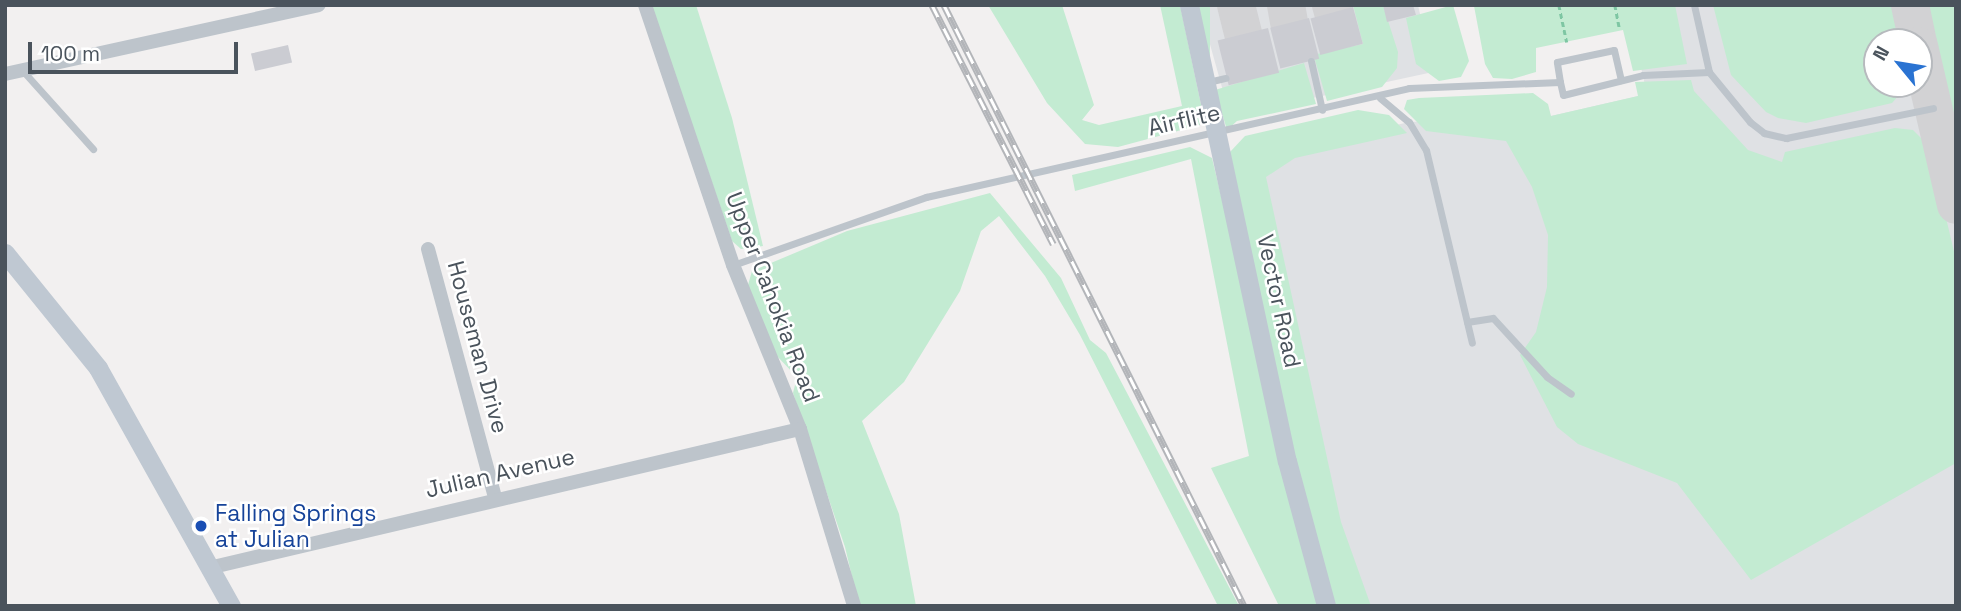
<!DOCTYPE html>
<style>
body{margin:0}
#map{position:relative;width:1961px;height:611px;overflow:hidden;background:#f2f0f0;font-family:"Space Grotesk",sans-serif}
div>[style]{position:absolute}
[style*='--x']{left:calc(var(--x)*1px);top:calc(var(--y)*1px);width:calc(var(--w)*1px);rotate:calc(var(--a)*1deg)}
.airport>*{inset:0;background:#dfe1e4}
.green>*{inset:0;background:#c3ebd2;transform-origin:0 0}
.taxiway>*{height:38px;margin:-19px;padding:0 19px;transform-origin:19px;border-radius:19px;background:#d2d2d4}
.building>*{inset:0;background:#cbccd2;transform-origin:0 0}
.path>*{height:2.5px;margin-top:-1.25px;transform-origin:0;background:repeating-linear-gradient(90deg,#7ec6a3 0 5px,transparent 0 8.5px)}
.lane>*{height:7px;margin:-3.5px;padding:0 3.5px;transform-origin:3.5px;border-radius:3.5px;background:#bdc4cb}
.street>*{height:14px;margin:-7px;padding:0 7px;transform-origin:7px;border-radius:7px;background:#bdc4cb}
.secondary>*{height:19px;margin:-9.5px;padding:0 9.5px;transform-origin:9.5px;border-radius:9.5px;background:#bfc8d2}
.rail>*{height:7px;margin-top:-3.5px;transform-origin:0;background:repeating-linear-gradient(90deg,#fff 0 13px,#b3b5b9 0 26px);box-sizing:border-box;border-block:2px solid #b3b5b9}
.dots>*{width:19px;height:19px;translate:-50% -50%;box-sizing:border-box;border:4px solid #fff;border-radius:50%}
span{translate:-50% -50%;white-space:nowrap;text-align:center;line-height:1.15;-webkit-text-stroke:5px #fff;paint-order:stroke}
.street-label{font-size:23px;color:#4a535c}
.transit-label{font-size:23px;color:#164399}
.left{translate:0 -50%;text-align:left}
.frame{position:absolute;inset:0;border:7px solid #4a535c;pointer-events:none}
.north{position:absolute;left:1863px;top:28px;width:70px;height:70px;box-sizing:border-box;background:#fff;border:2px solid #b7babe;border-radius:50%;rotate:300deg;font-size:19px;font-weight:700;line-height:28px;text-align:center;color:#4a535c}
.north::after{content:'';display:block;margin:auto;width:24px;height:32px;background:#2a73d2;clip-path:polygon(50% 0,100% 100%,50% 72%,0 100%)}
.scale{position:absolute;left:28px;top:42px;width:210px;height:32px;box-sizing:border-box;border:4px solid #4a535c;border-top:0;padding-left:9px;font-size:21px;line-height:24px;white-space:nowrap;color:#4a535c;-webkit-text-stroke:5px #fff;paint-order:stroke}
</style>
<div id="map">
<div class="airport">
<div style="clip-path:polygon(1199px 5px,1418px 5px,1433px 72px,1230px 116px)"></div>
<div style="clip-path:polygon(evenodd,1627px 5px,1956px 5px,1956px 606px,1361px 606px,1336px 529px,1256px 166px,1291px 150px,1409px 122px,1551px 116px,1647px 94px,1627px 5px,1877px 42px,1919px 42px,1919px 84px,1877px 84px,1877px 42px)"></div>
</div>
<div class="green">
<div style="clip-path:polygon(651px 5px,696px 5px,732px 118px,763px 246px,741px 249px,732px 241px)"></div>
<div style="clip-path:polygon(988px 5px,1062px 5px,1094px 105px,1082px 120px,1099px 125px,1182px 106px,1160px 5px,1180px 5px,1202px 109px,1200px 125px,1118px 147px,1085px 144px,1047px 103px)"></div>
<div style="left:1196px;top:5px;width:14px;height:72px"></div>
<div style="clip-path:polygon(1353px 5px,1383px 5px,1398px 52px,1397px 68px,1382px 87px,1327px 101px,1315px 60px,1317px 54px,1363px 44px)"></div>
<div style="clip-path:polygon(1453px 5px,1469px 61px,1461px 77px,1439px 81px,1416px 64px,1406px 18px)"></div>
<div style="clip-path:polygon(1675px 5px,1687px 64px,1633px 71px,1623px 30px,1536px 48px,1536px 72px,1512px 79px,1493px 78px,1485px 64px,1474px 6px)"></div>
<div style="clip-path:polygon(1713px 5px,1897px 5px,1905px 42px,1877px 42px,1877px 84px,1909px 84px,1892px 103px,1806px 123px,1778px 118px,1766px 112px,1731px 75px)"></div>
<div style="clip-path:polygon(1923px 5px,1956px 5px,1956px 149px,1933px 51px)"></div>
<div style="clip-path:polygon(1304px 63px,1316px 104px,1237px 121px,1227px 130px,1215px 90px)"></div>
<div style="clip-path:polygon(1691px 80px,1694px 91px,1748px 150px,1782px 162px,1785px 152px,1895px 128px,1913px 130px,1929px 146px,1956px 260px,1956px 463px,1751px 580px,1677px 483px,1578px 444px,1557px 427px,1520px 355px,1536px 332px,1547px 287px,1548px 235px,1532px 187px,1506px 141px,1426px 131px,1404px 109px,1407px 100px,1419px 98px,1533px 93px,1548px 104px,1551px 116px,1638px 96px,1635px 82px)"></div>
<div style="clip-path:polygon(1358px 110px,1389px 115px,1407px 133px,1295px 158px,1266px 177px,1341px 522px,1371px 606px,1335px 606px,1291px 442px,1230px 152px,1245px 136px)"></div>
<div style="clip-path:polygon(1190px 147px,1212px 158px,1319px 606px,1279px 606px,1211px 468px,1249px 456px,1191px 159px,1075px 191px,1072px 175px)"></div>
<div style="clip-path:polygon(990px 193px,1061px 278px,1090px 340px,1106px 353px,1239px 606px,1218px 606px,1080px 335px,1045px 276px,999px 216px,981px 231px,960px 291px,904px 382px,862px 421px,899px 514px,916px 606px,859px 606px,845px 547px,793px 393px,797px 377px,774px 353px,748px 285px,752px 271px,847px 231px)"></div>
</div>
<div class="taxiway">
<div style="--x:1236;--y:5;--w:30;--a:76"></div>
<div style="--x:1286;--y:5;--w:17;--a:80"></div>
<div style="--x:1331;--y:5;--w:7;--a:74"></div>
<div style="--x:1910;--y:5;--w:38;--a:78"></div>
<div style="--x:1919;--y:46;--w:163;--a:76.9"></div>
</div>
<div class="building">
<div style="clip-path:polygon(1383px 5px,1413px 5px,1416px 15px,1387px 22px)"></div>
<div style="left:1353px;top:7px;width:38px;height:44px;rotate:75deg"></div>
<div style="left:1309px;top:18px;width:42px;height:40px;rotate:76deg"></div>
<div style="left:1268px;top:28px;width:46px;height:52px;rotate:76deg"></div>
<div style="left:288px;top:45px;width:18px;height:38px;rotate:77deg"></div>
</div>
<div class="path">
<div style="--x:1559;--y:5;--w:38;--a:78"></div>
<div style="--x:1615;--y:5;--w:25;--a:79"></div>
</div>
<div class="lane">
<div style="--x:1311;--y:61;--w:50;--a:77.3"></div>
<div style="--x:23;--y:71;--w:105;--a:48.1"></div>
<div style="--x:1709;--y:72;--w:65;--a:50.6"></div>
<div style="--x:1750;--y:122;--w:18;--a:38"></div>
<div style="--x:1764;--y:133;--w:23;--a:13"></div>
<div style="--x:1786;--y:138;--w:150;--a:-11.5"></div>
<div style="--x:1208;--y:82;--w:18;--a:-13"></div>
<div style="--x:1560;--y:82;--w:20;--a:-99"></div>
<div style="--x:1557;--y:62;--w:58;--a:-11.9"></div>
<div style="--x:1614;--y:50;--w:31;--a:77"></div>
<div style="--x:1380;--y:98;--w:38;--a:40"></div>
<div style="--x:1409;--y:122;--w:33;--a:59"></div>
<div style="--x:1426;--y:150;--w:198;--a:76.6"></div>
<div style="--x:733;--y:265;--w:205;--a:-19.4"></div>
<div style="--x:926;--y:197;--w:495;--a:-12.7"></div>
<div style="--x:1409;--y:88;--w:151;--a:-2.3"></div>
<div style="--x:1560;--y:82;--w:13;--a:77"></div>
<div style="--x:1563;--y:95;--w:82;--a:-14"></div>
<div style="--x:1643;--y:75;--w:66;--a:-2.6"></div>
<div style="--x:1709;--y:72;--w:69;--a:-102.6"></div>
<div style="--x:1467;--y:322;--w:26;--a:-9"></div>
<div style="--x:1493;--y:318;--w:80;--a:47.5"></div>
<div style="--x:1547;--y:377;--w:29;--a:35"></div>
</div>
<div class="street">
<div style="--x:645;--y:5;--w:274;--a:71.3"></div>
<div style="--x:733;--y:265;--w:177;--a:67.8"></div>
<div style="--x:800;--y:429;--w:185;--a:73"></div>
<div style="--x:5;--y:74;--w:321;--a:-12.4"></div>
<div style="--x:428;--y:249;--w:257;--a:74.9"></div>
<div style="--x:213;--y:567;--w:603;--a:-13.23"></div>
</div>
<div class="secondary">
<div style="--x:1189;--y:5;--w:466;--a:77.9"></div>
<div style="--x:1287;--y:461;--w:150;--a:74.9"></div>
<div style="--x:5;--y:253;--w:148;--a:51"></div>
<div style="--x:98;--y:368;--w:273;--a:60.8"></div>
</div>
<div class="rail">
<div style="--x:932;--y:5;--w:268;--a:63.1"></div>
<div style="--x:944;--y:5;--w:672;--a:63.47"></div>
</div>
<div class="dots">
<div style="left:201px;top:526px;background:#1a4fb4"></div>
</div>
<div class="street-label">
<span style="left:1184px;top:120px;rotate:-13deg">Airflite</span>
<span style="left:773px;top:297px;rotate:69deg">Upper Cahokia Road</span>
<span style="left:1279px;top:301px;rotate:78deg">Vector Road</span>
<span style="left:478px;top:347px;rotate:75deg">Houseman Drive</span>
<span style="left:500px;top:473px;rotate:-13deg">Julian Avenue</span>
</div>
<div class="transit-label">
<span class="left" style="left:215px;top:526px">Falling Springs<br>at Julian</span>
</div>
<div class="frame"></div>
<div class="north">N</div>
<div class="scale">100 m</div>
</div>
